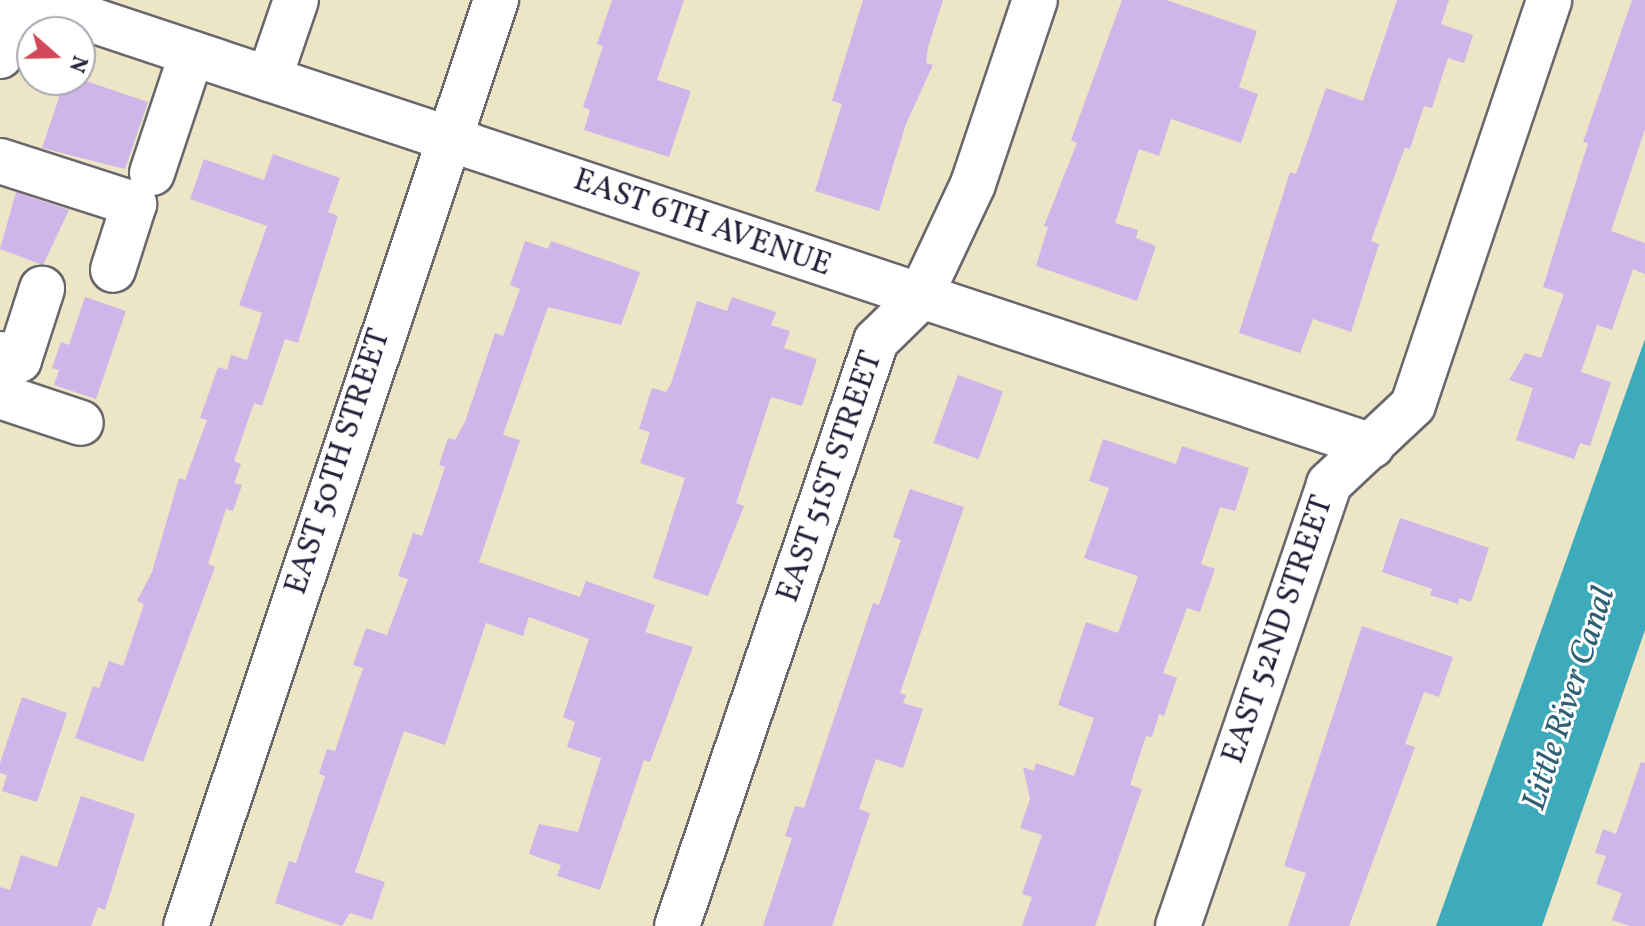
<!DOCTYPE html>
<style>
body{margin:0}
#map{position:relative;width:1645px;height:926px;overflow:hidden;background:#ece5c6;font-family:Vollkorn,serif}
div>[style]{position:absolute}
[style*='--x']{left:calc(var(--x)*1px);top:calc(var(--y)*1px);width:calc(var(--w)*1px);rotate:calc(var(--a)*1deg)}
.water>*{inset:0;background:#3dabbb}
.building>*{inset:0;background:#cfb6ea;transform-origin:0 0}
.roads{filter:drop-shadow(2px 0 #69666c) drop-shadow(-2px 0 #69666c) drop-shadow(0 2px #69666c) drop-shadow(0 -2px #69666c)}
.minor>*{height:44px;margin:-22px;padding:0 22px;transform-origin:22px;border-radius:22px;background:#fff}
.major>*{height:44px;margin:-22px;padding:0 22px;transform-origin:22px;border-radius:22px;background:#fff}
span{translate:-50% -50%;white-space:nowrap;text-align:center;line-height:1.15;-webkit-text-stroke:6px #fff;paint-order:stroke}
.street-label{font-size:32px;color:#22223b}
.water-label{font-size:34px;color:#2e6075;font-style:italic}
.north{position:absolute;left:16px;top:16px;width:80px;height:80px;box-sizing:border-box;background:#fff;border:2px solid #a7a7b1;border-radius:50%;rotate:110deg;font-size:22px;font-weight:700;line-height:32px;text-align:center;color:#22223b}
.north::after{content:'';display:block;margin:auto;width:28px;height:36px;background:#d1495b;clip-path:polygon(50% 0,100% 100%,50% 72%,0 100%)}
</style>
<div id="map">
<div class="water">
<div style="clip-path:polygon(1645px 339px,1645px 630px,1542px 926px,1436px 926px)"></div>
</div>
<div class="building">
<div style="clip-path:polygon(612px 0,684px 0,657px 80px,691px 91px,669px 157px,584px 130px,590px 110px,583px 107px,603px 46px,597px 44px)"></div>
<div style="clip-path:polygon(863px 0,943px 0,928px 47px,926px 63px,933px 65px,906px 124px,879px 211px,815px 191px,842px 104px,832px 101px)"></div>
<div style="clip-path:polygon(1122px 0,1166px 0,1257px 31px,1239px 87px,1258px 94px,1241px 143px,1171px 119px,1159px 156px,1139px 149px,1115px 223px,1138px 230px,1136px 238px,1156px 246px,1137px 301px,1036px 266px,1048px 227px,1044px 226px,1077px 143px,1071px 140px)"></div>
<div style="clip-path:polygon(1397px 0,1449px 0,1441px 24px,1473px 35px,1464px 63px,1448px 58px,1432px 108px,1424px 106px,1410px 149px,1405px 147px,1371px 241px,1379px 244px,1351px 332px,1313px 319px,1300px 353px,1239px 333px,1290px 172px,1296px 174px,1326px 88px,1363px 101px)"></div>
<div style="clip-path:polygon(1632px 0,1645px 0,1645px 129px,1611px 231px,1645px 243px,1645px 274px,1633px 269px,1612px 330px,1597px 325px,1581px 372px,1611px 382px,1590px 446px,1580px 443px,1574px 459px,1516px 440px,1533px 388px,1509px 380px,1525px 353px,1541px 358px,1564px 294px,1543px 287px,1588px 143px,1583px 142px)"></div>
<div style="clip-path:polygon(65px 80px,83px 80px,148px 102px,125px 169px,42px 148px)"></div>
<div style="clip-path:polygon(273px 154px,340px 178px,328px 212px,338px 216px,298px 343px,285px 339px,262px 406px,254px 403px,234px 461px,241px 464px,234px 483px,242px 485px,233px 511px,226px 509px,208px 564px,215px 567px,143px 762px,75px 738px,93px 686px,99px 688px,109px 661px,123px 666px,144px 604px,137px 601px,152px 572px,179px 478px,185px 480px,207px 420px,200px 418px,218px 367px,227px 370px,231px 355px,247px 360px,262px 313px,239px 305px,267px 226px,190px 199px,204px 159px,264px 180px)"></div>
<div style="clip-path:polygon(16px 192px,69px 210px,43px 265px,0 249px)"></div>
<div style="clip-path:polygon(525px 241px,548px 249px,551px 241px,640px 272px,621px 325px,548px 307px,503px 435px,520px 440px,479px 562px,580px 597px,586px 581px,655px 605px,645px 632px,693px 647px,650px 762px,644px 760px,600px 890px,557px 876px,561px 865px,529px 854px,539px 824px,578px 832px,601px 758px,567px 747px,575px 722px,563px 717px,589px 639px,529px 617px,523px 636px,486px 623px,445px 745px,404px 731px,355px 872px,385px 882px,372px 920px,350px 913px,342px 926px,275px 903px,289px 861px,296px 863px,325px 776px,319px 774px,323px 761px,327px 749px,335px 751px,363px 668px,353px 665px,366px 628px,387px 635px,408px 579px,398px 576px,413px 533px,422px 536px,445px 467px,439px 465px,448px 438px,455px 440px,465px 422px,495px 333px,503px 336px,520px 289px,510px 285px)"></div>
<div style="clip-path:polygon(85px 297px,126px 311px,96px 399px,54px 385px,59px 370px,52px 368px,61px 342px,69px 345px)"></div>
<div style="clip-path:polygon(732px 297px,776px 312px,771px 325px,790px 331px,784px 348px,817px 359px,802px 406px,771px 397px,736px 503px,744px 506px,708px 596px,653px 578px,685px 478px,640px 463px,650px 432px,639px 429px,652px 388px,666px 392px,671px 384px,697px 301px,727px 311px)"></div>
<div style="left:958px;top:375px;width:48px;height:72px;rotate:20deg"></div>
<div style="clip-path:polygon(1103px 439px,1176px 464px,1182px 446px,1249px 468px,1235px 511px,1220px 507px,1201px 564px,1215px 569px,1200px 612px,1187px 608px,1163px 673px,1177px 678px,1164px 716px,1159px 714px,1152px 737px,1146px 736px,1130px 785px,1142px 789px,1095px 926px,1022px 926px,1032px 897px,1022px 894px,1042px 835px,1020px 828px,1030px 799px,1023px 767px,1034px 771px,1036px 763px,1074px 776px,1094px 718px,1058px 705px,1086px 622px,1118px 633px,1138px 576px,1084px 558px,1109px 488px,1089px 481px)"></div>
<div style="clip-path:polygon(910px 489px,964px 507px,900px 693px,906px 695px,903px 703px,923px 709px,903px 768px,876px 759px,859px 809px,870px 813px,832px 926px,763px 926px,792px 838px,785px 836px,795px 806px,804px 808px,873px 603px,879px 605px,901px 540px,893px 537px)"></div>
<div style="clip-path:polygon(1400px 518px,1489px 548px,1471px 602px,1459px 598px,1458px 604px,1430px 595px,1432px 589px,1382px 572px)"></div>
<div style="clip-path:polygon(1362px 626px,1453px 657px,1439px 697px,1424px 692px,1405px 744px,1415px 747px,1349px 926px,1288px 926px,1306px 873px,1284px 866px)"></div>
<div style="clip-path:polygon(22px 697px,67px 713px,37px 802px,2px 791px,7px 775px,0 773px,0 763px)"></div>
<div style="clip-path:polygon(1641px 762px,1645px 763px,1645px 926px,1630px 926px,1612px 920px,1622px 893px,1596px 884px,1606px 856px,1595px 853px,1603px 829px,1616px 834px)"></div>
<div style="clip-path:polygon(81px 796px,135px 814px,105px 910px,98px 907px,91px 926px,0 926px,0 887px,10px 890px,21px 855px,57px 867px)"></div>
</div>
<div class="roads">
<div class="minor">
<div style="--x:32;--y:0;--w:1412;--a:18.41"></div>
<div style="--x:269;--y:79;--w:83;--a:-71.1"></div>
<div style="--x:0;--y:161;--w:141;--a:17.8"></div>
<div style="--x:134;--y:204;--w:69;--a:107.7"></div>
<div style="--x:152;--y:173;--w:126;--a:-71.6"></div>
<div style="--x:0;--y:354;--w:20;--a:18"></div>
<div style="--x:19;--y:360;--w:75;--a:-72.1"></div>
<div style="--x:0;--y:396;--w:85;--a:18.4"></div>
<div style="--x:186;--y:926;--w:977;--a:-71.49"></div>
<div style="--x:677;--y:926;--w:618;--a:-71.21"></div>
<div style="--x:876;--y:341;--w:60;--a:-44.3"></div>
<div style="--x:919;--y:299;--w:127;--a:-64.8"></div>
<div style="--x:973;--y:184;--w:194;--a:-71.4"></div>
<div style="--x:1178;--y:926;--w:467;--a:-71.1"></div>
<div style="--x:1329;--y:484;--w:115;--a:-43.2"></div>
<div style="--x:1413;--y:405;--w:427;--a:-71.4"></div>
</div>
<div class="major">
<div style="--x:0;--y:56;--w:59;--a:-71.3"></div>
</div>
</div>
<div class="street-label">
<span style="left:702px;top:224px;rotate:19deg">EAST 6TH AVENUE</span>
<span style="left:339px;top:462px;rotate:-72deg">EAST 50TH STREET</span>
<span style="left:831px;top:477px;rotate:-71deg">EAST 51ST STREET</span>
<span style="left:1279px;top:630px;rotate:-71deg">EAST 52ND STREET</span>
</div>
<div class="water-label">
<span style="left:1570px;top:699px;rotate:-72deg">Little River Canal</span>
</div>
<div class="north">N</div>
</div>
